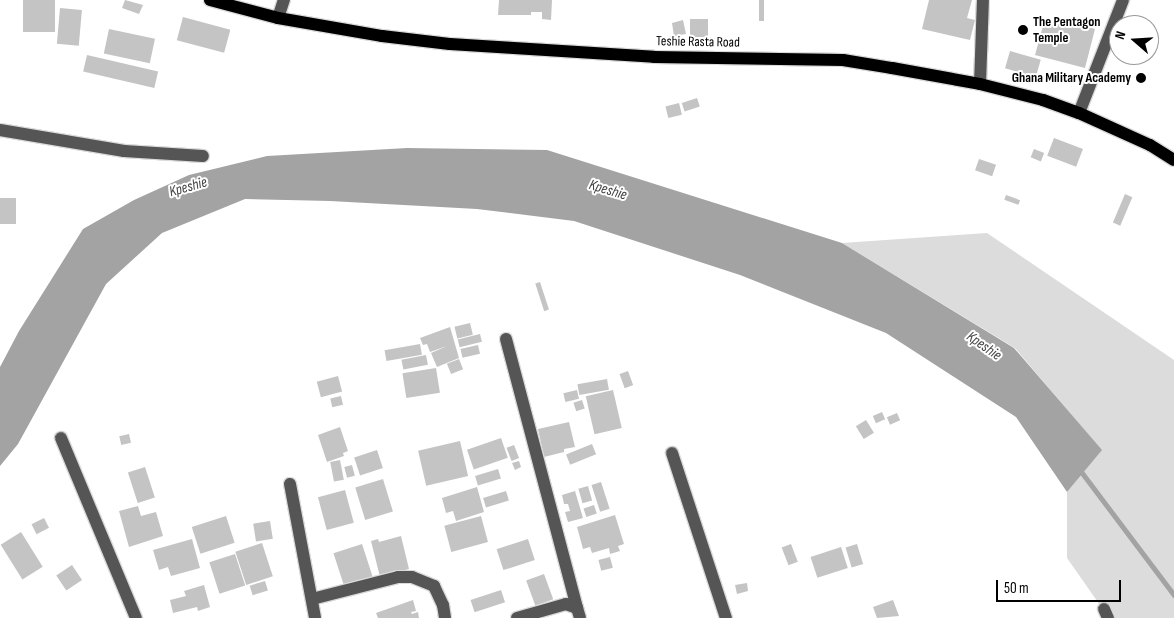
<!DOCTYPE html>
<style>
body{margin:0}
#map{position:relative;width:1174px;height:618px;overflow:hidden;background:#fff;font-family:"Sofia Sans Condensed",sans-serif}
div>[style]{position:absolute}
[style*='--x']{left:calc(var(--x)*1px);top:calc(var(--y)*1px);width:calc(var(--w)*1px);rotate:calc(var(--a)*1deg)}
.green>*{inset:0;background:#dcdcdc}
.water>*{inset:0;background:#a3a3a3}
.stream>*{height:5px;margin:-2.5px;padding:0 2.5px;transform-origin:2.5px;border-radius:2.5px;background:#a3a3a3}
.building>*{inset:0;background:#c4c4c4;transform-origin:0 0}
.roads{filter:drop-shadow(1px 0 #dbdbdb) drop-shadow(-1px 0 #dbdbdb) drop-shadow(0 1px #dbdbdb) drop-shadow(0 -1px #dbdbdb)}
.minor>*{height:12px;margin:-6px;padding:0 6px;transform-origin:6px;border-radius:6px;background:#555}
.major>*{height:12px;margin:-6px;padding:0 6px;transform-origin:6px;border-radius:6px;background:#000}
.dots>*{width:14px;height:14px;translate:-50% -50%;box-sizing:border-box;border:2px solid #fff;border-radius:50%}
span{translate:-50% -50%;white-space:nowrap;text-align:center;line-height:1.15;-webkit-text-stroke:4px #fff;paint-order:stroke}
.poi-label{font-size:14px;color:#000;font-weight:700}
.left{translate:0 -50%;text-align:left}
.right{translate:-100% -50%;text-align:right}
.street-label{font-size:14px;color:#000}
.water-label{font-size:15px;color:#444;font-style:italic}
.north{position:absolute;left:1109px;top:15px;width:50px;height:50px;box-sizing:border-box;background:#fff;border:1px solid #999;border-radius:50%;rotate:289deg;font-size:14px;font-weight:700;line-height:20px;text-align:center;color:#000}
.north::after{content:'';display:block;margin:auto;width:18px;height:22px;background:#000;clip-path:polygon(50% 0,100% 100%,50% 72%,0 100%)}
.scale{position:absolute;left:996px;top:580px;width:125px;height:22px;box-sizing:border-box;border:2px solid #000;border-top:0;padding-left:6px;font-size:15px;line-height:18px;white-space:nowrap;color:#000;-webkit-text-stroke:4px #fff;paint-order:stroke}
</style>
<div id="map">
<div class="green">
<div style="clip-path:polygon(987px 233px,1174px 360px,1174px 618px,1109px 618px,1067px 558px,1067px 492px,1101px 450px,1015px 348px,842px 243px)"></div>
</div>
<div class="water">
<div style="clip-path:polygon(407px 148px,547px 150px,842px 243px,1014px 348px,1102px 450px,1067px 492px,1016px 417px,886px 333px,740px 275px,574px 221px,477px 209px,330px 201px,245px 199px,162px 233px,106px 284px,18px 444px,0 466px,0 367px,19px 331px,83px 229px,134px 200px,189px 175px,267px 156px)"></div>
</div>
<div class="stream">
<div style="--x:1079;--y:469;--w:158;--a:53"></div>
</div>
<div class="building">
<div style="left:23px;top:0;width:32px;height:32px"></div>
<div style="clip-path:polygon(125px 0,143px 5px,139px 14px,122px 8px)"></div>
<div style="clip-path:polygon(499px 0,552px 0,551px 20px,542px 19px,542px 12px,531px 12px,531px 15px,498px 15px)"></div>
<div style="left:759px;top:0;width:5px;height:21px"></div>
<div style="clip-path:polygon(929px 0,972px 0,967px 18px,975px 20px,970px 40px,922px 29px)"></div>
<div style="left:60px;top:8px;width:22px;height:36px;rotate:5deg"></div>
<div style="left:183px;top:17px;width:49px;height:24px;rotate:15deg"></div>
<div style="clip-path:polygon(1054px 18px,1095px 29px,1085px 68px,1035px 55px,1043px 26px,1051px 28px)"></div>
<div style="left:690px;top:19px;width:18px;height:18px"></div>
<div style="clip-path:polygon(683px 20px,686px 34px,674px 36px,672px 23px)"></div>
<div style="left:109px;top:29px;width:47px;height:25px;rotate:12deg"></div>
<div style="left:1010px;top:51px;width:32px;height:18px;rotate:16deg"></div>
<div style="left:87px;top:55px;width:73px;height:17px;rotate:13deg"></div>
<div style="left:697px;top:98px;width:9px;height:16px;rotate:72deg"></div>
<div style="left:679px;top:103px;width:12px;height:14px;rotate:76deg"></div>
<div style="left:1054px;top:138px;width:31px;height:19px;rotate:21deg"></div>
<div style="left:1034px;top:149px;width:11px;height:9px;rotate:22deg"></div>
<div style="left:979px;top:159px;width:18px;height:12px;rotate:19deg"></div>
<div style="left:1125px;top:194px;width:8px;height:31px;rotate:23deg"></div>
<div style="left:1006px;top:195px;width:15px;height:5px;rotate:20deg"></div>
<div style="left:0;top:198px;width:16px;height:26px"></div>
<div style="left:540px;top:282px;width:29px;height:5px;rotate:72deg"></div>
<div style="left:470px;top:323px;width:12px;height:16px;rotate:76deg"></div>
<div style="clip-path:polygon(450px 327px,459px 358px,437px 367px,431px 353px,447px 346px,430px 352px,427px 344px,423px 345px,420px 338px)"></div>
<div style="left:480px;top:334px;width:8px;height:23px;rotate:76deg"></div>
<div style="left:420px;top:344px;width:11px;height:36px;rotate:80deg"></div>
<div style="left:478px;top:345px;width:9px;height:18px;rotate:77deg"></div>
<div style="left:426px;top:355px;width:10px;height:25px;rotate:79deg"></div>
<div style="left:459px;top:359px;width:11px;height:13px;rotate:68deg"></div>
<div style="left:436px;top:368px;width:25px;height:34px;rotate:81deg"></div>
<div style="left:628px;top:371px;width:15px;height:9px;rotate:70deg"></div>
<div style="left:338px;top:376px;width:16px;height:22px;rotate:75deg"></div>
<div style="left:607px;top:379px;width:11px;height:30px;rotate:80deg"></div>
<div style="left:577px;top:390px;width:9px;height:14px;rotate:77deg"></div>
<div style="left:613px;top:390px;width:39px;height:28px;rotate:77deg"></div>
<div style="left:341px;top:396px;width:9px;height:11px;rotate:77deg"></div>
<div style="left:582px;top:400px;width:9px;height:9px;rotate:72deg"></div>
<div style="left:882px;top:412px;width:8px;height:10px;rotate:67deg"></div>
<div style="left:897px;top:413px;width:8px;height:11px;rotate:67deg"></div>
<div style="left:866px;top:420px;width:15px;height:12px;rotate:58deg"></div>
<div style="clip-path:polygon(569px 422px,575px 447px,564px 449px,564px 452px,544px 457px,538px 429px)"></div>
<div style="clip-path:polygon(340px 427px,348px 451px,343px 453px,344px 456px,327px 462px,318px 435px)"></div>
<div style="left:129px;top:434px;width:9px;height:10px;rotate:77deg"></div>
<div style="left:501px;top:438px;width:21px;height:36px;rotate:71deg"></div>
<div style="left:460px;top:441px;width:36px;height:43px;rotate:77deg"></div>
<div style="left:592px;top:444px;width:11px;height:28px;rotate:68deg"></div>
<div style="left:514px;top:445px;width:14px;height:8px;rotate:69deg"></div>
<div style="left:377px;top:450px;width:19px;height:24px;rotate:72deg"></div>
<div style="left:340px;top:460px;width:20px;height:10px;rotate:79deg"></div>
<div style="clip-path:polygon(519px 461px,521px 467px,515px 470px,512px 463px)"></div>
<div style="left:352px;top:465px;width:11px;height:8px;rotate:75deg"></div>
<div style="left:145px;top:467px;width:32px;height:18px;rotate:72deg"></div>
<div style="left:498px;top:469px;width:10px;height:24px;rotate:73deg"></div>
<div style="left:383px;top:479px;width:34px;height:29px;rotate:73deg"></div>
<div style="left:601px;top:482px;width:28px;height:10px;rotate:72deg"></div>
<div style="left:588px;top:486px;width:15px;height:10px;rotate:74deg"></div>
<div style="clip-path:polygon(477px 487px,484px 512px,456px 521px,453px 511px,446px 513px,442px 498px)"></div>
<div style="left:345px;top:490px;width:34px;height:28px;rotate:75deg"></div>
<div style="left:506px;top:491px;width:10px;height:24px;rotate:73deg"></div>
<div style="clip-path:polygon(575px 491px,583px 518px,568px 522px,565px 512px,570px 511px,568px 504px,564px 504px,562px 495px)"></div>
<div style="left:594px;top:505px;width:9px;height:11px;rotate:72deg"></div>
<div style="clip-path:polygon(138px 506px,141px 516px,156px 512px,163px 536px,129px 547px,119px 511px)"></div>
<div style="clip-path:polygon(615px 515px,624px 544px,618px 546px,620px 551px,610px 554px,609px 548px,592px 553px,590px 547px,583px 549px,577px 527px)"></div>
<div style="left:226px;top:516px;width:28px;height:36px;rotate:72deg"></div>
<div style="left:481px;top:516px;width:27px;height:38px;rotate:75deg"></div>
<div style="left:44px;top:518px;width:11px;height:14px;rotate:63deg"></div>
<div style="left:270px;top:521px;width:18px;height:17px;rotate:81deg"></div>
<div style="left:21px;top:532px;width:41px;height:24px;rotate:58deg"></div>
<div style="clip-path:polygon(401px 536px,409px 569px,380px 577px,371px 541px,378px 539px,379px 542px)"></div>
<div style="clip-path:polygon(192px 539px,200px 568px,171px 576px,168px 567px,159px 570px,153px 550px)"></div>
<div style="left:528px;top:539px;width:22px;height:33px;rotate:72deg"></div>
<div style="left:262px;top:543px;width:35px;height:28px;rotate:72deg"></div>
<div style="left:362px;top:544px;width:35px;height:30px;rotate:72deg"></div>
<div style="left:791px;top:544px;width:19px;height:10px;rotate:69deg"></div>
<div style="left:857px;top:544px;width:21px;height:12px;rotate:73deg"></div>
<div style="left:841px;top:547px;width:22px;height:32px;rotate:72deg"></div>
<div style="left:235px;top:554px;width:33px;height:27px;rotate:72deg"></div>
<div style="left:610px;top:557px;width:11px;height:12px;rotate:75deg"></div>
<div style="left:72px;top:565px;width:18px;height:19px;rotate:56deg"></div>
<div style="left:544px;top:574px;width:27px;height:19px;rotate:70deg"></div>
<div style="left:265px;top:581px;width:10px;height:16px;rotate:73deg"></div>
<div style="clip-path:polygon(747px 583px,748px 591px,737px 594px,735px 585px)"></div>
<div style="clip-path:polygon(204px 585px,210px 607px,198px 611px,197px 607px,173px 613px,170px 600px,186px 596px,184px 591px)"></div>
<div style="left:501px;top:590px;width:13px;height:32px;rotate:72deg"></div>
<div style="clip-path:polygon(413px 600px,416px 611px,411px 612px,412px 614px,418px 612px,419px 618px,378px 618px,376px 613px)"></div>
<div style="clip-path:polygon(893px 600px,899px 616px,877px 618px,873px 607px)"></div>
</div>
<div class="roads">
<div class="minor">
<div style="--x:278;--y:18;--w:19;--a:-72"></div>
<div style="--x:980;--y:84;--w:84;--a:-88"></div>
<div style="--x:1079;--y:113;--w:121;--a:-68.7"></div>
<div style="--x:0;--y:130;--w:126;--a:9.6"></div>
<div style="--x:124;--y:151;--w:79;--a:3.6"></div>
<div style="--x:506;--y:339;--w:278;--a:75.2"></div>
<div style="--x:61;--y:438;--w:195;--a:67.4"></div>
<div style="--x:672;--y:453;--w:174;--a:71.9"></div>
<div style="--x:290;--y:484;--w:136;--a:79.4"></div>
<div style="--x:312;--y:599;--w:89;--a:-14.3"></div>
<div style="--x:398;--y:577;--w:14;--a:0"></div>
<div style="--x:412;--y:577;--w:24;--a:22"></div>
<div style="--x:434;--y:586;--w:21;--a:65"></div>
<div style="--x:443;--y:605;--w:13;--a:81"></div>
<div style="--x:1104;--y:609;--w:10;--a:66"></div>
<div style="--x:517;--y:618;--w:51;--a:-15.9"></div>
<div style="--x:566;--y:604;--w:12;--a:20"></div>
<div style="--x:577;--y:608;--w:10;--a:73"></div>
</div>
<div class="major">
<div style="--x:210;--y:0;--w:70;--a:14.8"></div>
<div style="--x:278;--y:18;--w:106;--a:9.8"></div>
<div style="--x:382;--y:36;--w:68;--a:6.7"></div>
<div style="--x:450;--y:44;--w:204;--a:3.6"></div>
<div style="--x:654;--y:57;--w:189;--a:0.9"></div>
<div style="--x:843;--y:60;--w:50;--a:9.3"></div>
<div style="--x:892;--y:68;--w:89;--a:10.3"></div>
<div style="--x:980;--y:84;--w:65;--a:14.3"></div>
<div style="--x:1043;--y:100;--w:38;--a:20"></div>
<div style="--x:1079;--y:113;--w:78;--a:24.3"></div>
<div style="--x:1150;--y:145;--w:28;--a:32"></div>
</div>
</div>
<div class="dots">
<div style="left:1023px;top:30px;background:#000"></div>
<div style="left:1141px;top:78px;background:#000"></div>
</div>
<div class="poi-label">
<span class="left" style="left:1033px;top:30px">The Pentagon<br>Temple</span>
<span class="right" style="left:1131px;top:78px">Ghana Military Academy</span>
</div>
<div class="street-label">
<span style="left:698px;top:42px;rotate:1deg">Teshie Rasta Road</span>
</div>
<div class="water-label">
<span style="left:188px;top:187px;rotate:-16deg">Kpeshie</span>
<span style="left:608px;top:190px;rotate:17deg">Kpeshie</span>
<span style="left:984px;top:346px;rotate:35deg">Kpeshie</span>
</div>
<div class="north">N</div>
<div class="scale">50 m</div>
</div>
